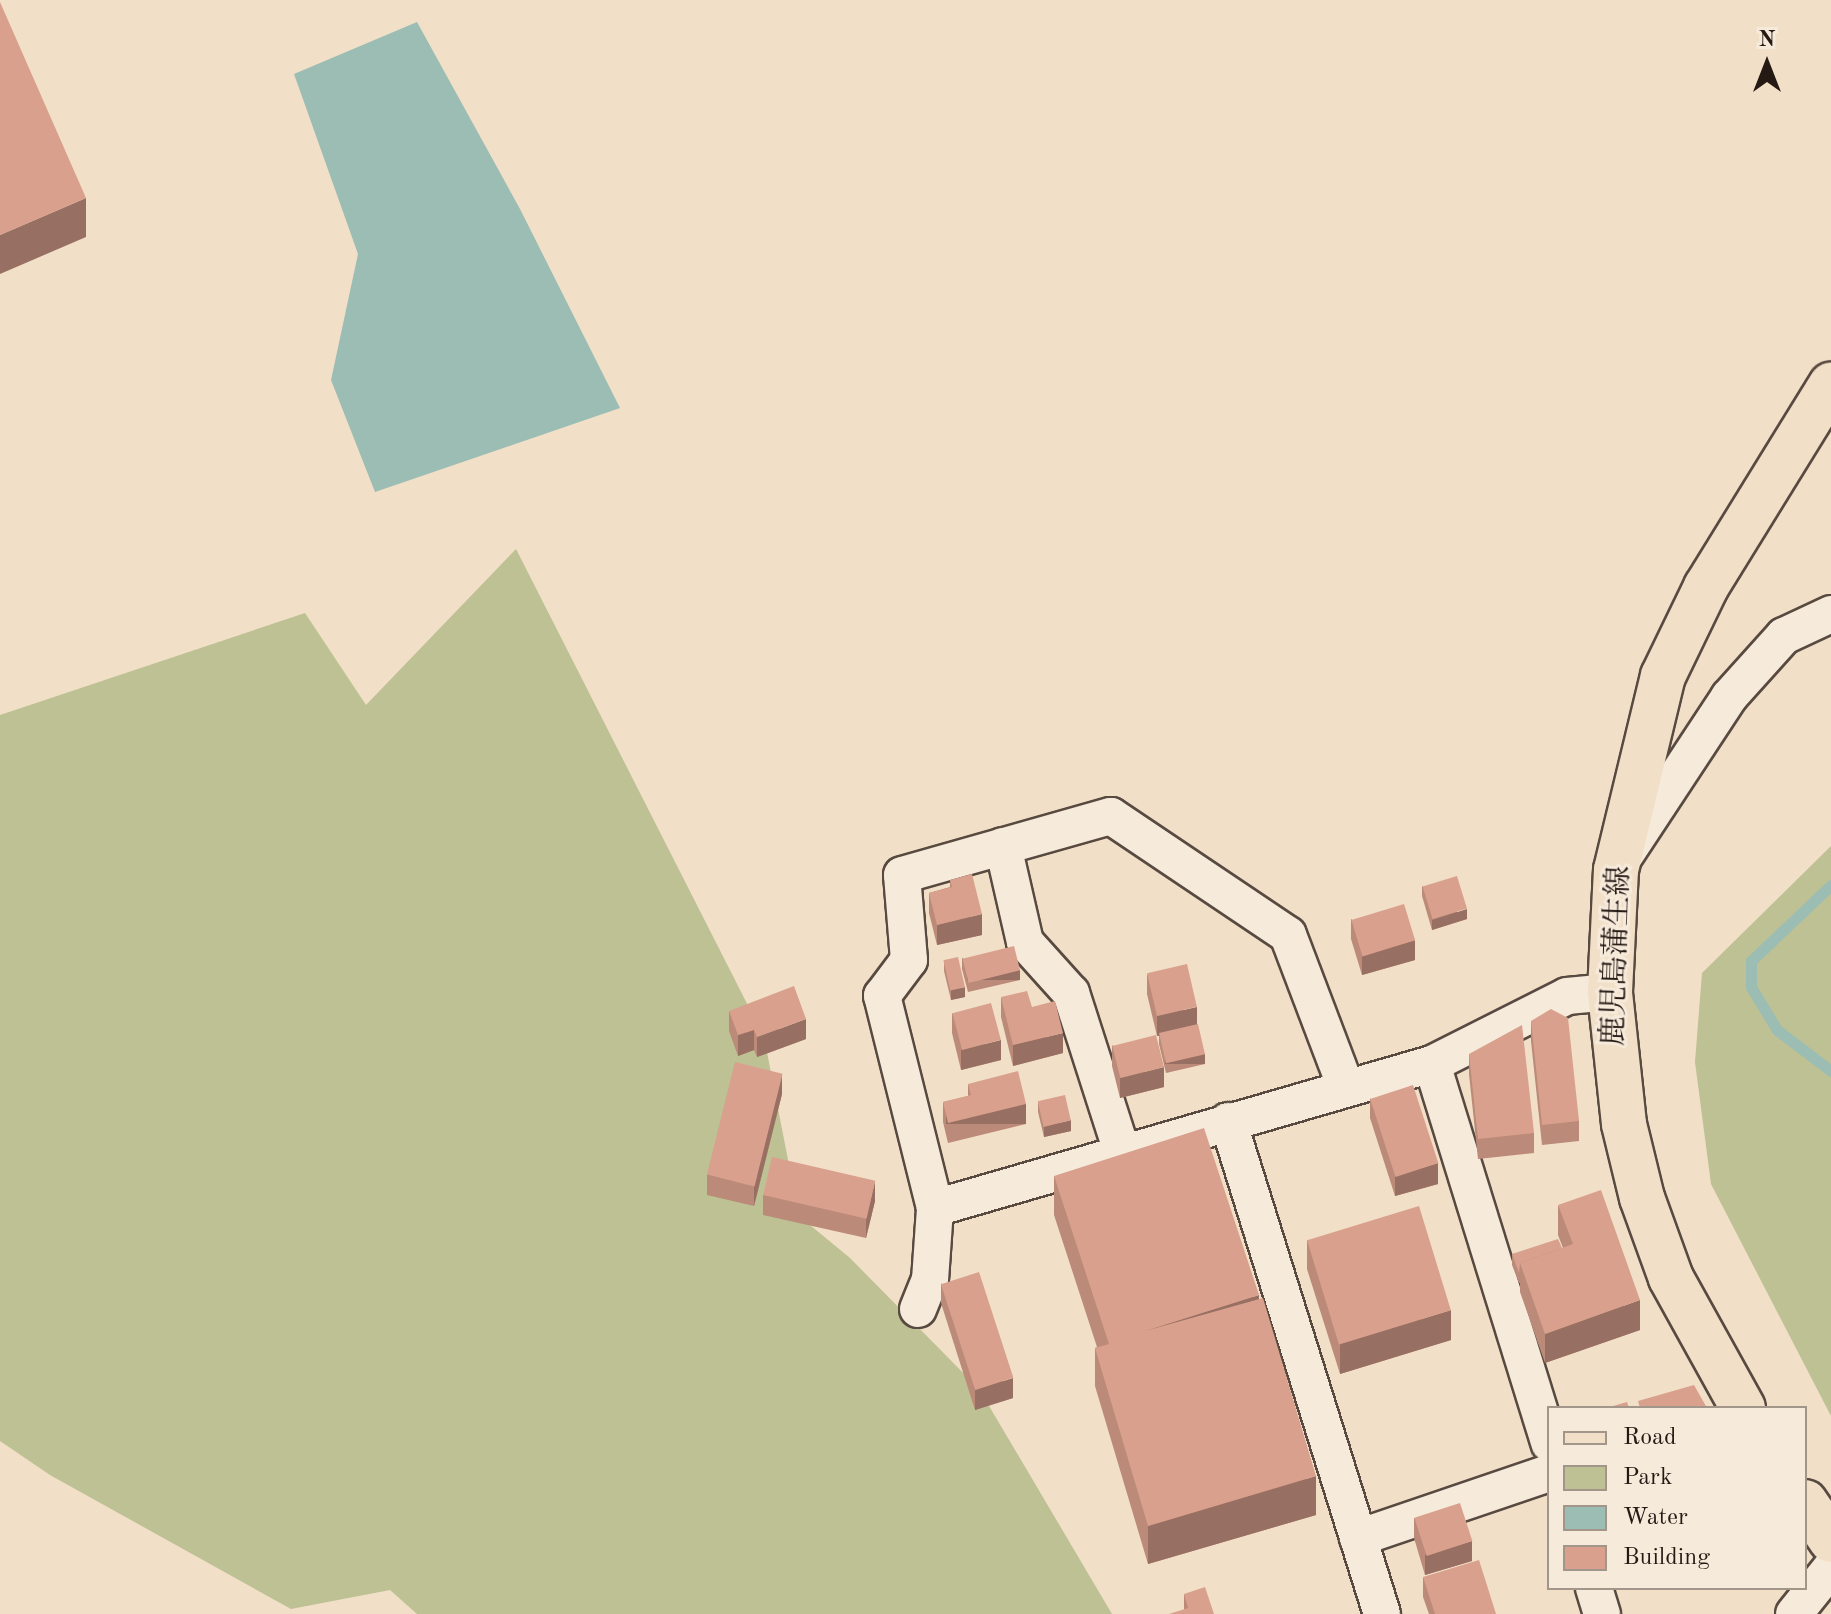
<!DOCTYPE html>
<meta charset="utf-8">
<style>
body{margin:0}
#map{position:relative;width:1831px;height:1614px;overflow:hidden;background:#f1dfc7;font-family:"Old Standard TT","Noto Serif JP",serif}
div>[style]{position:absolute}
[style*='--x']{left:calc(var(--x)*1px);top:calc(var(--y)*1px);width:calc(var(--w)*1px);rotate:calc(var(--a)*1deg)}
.green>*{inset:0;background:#bdc193}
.water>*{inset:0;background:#9bbdb3}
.stream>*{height:11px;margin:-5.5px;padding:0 5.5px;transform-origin:5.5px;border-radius:5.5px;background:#9bbdb3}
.roads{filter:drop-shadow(2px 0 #584a41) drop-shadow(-2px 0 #584a41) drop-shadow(0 2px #584a41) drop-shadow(0 -2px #584a41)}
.minor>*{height:36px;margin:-18px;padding:0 18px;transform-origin:18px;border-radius:18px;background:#f6eadb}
.primary>*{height:44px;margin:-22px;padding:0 22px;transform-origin:22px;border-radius:22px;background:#f1dfc7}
.wall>*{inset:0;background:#bb8a79}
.shaded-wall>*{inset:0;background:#987063;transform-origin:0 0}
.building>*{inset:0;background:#d9a08d;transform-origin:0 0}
span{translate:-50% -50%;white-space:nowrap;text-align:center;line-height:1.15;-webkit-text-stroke:6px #f6eadb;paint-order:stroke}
.street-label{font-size:30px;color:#251914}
.legend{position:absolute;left:1547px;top:1406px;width:260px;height:184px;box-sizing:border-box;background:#f6eadb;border:2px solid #a2968b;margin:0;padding:10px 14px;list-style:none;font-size:24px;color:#251914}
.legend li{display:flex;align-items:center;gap:16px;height:40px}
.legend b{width:40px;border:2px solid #a2968b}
.north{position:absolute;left:1727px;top:24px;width:80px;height:80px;-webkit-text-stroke:6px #f6eadb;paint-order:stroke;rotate:0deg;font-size:22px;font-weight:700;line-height:32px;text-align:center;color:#251914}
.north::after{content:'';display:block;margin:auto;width:28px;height:36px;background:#251914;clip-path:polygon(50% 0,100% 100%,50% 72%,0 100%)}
</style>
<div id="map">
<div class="green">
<div style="clip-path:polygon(516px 549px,764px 1037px,799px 1216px,850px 1258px,979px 1389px,1112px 1614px,417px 1614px,390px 1590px,291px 1609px,50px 1475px,0 1441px,0 715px,305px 613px,366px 705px)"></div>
<div style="clip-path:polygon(1831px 846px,1831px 1416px,1711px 1184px,1695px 1062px,1702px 973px)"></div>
</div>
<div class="water">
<div style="clip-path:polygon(417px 22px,520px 209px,620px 408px,375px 492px,331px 380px,358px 254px,294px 74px)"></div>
</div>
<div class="stream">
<div style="--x:1831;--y:885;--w:110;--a:136.5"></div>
<div style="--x:1751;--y:961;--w:26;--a:90"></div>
<div style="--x:1751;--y:987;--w:50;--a:58.8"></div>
<div style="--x:1777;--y:1030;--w:68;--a:37.2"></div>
</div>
<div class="roads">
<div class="minor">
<div style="--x:1003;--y:846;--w:98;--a:77.1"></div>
<div style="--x:1025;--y:942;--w:69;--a:48"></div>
<div style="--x:1071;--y:993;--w:167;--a:72.2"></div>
<div style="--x:1625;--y:855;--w:189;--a:-56.6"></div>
<div style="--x:1729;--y:697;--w:82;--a:-48"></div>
<div style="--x:1784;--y:636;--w:52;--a:-25.1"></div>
<div style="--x:1432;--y:1064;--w:397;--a:72.8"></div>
<div style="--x:1228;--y:1121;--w:516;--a:72.65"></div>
<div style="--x:935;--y:1208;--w:219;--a:-104"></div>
<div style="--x:882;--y:996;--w:45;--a:-53.1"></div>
<div style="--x:909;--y:960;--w:85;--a:-94.7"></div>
<div style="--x:902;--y:875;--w:217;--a:-15.8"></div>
<div style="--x:1111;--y:816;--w:213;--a:33.9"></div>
<div style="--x:1288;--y:935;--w:164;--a:69.2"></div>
<div style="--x:918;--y:1309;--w:31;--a:-68"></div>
<div style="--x:930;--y:1280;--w:72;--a:-86"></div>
<div style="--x:935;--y:1208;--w:517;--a:-16.16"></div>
<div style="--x:1432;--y:1064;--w:151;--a:-26.7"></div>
<div style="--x:1567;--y:996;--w:43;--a:-5.3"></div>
<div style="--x:1358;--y:1538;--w:202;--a:-18.8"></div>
<div style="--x:1594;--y:1588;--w:27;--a:73"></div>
<div style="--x:1794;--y:1614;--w:59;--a:-51.2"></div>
</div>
<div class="primary">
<div style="--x:1743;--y:1408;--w:149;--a:-119"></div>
<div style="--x:1671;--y:1278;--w:85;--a:-109.9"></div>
<div style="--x:1642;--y:1198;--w:76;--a:-103.7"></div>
<div style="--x:1624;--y:1124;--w:133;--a:-96.1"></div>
<div style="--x:1610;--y:992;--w:122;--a:-87.2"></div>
<div style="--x:1616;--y:870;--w:200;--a:-76.4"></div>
<div style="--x:1663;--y:676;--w:99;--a:-64.2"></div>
<div style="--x:1706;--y:587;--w:238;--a:-58.3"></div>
<div style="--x:1805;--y:1502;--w:46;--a:55.6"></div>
</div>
</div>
<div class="wall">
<div style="clip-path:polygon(950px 880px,982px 935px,937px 945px,929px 913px,929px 893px,950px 887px)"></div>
<div style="clip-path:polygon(1422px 886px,1467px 919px,1432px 930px,1422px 896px)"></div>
<div style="clip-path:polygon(1351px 919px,1415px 960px,1362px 975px,1351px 939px)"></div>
<div style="clip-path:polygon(962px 958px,1020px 980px,968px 992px,962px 969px)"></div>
<div style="clip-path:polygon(944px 961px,965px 997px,951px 1000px,944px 971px)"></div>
<div style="clip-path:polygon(1147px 974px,1197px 1024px,1205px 1064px,1166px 1073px,1159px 1044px,1159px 1036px,1157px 1036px,1147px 994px)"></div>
<div style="clip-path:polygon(1001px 997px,1063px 1053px,1013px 1066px,1001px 1017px)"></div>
<div style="clip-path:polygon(729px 1011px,806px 1039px,757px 1057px,754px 1050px,738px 1056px,729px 1031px)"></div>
<div style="clip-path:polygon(952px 1013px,1001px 1060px,961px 1070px,952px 1033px)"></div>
<div style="clip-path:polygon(1531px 1021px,1579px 1121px,1579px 1141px,1542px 1145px,1531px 1041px)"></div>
<div style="clip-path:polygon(1112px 1045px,1164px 1087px,1120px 1098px,1112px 1066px)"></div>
<div style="clip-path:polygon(1469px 1054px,1534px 1133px,1534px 1153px,1478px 1159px,1469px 1074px)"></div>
<div style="clip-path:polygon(968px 1084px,1026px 1124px,948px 1143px,943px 1122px,943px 1102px,968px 1096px)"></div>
<div style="clip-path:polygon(782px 1094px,754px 1206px,707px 1195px,707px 1175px)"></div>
<div style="clip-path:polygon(1370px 1098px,1438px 1184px,1395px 1196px,1370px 1118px)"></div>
<div style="clip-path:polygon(1038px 1102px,1071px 1131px,1044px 1137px,1038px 1112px)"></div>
<div style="clip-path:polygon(1054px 1176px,1259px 1300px,1316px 1515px,1148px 1564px,1095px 1386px,1095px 1348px,1097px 1347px,1054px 1215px)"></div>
<div style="clip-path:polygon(763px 1195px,875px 1201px,866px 1238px,763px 1215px)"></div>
<div style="clip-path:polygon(1558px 1205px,1640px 1330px,1545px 1363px,1520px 1292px,1520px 1283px,1519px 1283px,1512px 1265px,1512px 1254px,1563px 1248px,1558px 1235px)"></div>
<div style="clip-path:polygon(1307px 1240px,1451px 1340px,1340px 1374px,1307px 1269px)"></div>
<div style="clip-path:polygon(941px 1283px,1013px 1398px,975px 1410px,941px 1303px)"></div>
<div style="clip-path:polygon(1414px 1518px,1472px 1561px,1425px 1575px,1414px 1538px)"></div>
<div style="clip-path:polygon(1423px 1577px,1496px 1614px,1429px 1614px,1423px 1597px)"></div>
<div style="clip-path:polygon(1184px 1594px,1214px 1614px,1184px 1609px)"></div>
</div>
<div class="shaded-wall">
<div style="clip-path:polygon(86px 198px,86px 237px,0 274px,0 235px)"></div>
<div style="clip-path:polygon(1467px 909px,1467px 919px,1432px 930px,1432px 920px)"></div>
<div style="clip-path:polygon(982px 914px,982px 935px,937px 945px,937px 925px)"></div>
<div style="clip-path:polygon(1415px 940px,1415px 960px,1362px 975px,1362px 955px)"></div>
<div style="left:1020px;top:970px;width:10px;height:53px;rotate:90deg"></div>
<div style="clip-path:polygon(965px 987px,965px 997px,951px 1000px,951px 990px)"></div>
<div style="clip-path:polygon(1197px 1007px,1197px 1027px,1157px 1036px,1157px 1016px)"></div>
<div style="clip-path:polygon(806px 1019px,806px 1039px,757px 1057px,757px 1037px)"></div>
<div style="clip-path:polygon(754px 1030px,754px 1050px,738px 1056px,738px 1035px)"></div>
<div style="clip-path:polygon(1063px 1033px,1063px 1053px,1013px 1066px,1013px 1045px)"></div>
<div style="clip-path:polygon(1001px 1040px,1001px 1060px,961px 1070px,961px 1050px)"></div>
<div style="left:1205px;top:1054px;width:10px;height:40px;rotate:90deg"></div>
<div style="clip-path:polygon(1164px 1067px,1164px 1087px,1120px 1098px,1120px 1078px)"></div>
<div style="clip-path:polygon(782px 1074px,782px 1094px,754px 1206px,754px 1186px)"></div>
<div style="left:1026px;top:1104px;width:20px;height:80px;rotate:90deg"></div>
<div style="clip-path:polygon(1071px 1120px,1071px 1131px,1044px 1137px,1044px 1127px)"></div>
<div style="clip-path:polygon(1438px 1163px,1438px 1184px,1395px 1196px,1395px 1176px)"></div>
<div style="clip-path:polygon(875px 1181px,875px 1201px,866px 1238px,866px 1218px)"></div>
<div style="clip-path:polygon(1259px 1295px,1259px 1334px,1145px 1331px)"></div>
<div style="clip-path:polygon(1640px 1300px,1640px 1330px,1545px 1363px,1545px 1334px)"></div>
<div style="clip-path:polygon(1451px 1310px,1451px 1340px,1340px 1374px,1340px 1344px)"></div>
<div style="clip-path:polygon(1013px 1378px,1013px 1398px,975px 1410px,975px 1390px)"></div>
<div style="clip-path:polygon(1316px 1476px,1316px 1515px,1148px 1564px,1148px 1526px)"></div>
<div style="clip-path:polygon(1472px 1541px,1472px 1561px,1425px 1575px,1425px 1555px)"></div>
</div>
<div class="building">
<div style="clip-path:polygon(0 2px,86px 198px,0 235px)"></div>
<div style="clip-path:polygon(972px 874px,982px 914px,937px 925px,929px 893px,952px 887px,950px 880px)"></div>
<div style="left:1457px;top:876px;width:34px;height:36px;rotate:73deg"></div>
<div style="left:1404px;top:904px;width:38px;height:55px;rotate:73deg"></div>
<div style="left:1014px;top:946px;width:25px;height:53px;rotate:76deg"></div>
<div style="left:958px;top:957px;width:31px;height:15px;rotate:77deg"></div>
<div style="left:1187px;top:964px;width:44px;height:41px;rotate:77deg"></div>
<div style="clip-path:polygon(794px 986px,806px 1019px,757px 1037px,754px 1030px,738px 1035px,729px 1011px)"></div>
<div style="clip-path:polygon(1027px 991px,1032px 1007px,1055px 1001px,1063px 1033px,1013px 1045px,1001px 997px)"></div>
<div style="left:991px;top:1003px;width:38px;height:40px;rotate:75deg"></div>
<div style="clip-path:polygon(1551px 1009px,1568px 1018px,1579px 1121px,1542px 1125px,1531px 1021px)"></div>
<div style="left:1198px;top:1024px;width:31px;height:40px;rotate:77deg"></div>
<div style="clip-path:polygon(1522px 1025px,1534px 1133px,1478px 1139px,1469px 1054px)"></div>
<div style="left:1156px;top:1035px;width:33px;height:45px;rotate:76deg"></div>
<div style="left:735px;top:1062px;width:49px;height:116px;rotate:14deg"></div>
<div style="clip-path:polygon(1018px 1071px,1026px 1104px,948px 1123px,943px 1102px,971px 1095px,968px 1084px)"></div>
<div style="left:1413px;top:1085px;width:82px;height:45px;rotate:72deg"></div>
<div style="left:1065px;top:1095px;width:26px;height:28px;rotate:77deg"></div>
<div style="clip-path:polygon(1204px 1128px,1259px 1295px,1145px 1331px,1263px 1298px,1316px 1476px,1148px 1526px,1095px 1348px,1109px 1344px,1054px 1176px)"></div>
<div style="left:772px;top:1157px;width:106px;height:39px;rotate:13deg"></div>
<div style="clip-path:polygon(1601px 1190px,1640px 1300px,1545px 1334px,1520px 1263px,1573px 1244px,1558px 1205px)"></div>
<div style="left:1419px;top:1206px;width:109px;height:117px;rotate:73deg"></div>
<div style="clip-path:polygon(1558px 1239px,1562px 1248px,1520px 1263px,1519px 1273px,1512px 1254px)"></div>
<div style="left:979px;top:1272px;width:111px;height:40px;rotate:72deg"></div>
<div style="clip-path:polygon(1694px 1385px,1707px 1408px,1640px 1408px,1638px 1401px)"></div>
<div style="clip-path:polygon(1627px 1402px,1629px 1408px,1606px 1408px)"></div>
<div style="left:1460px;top:1503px;width:40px;height:48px;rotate:72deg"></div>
<div style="clip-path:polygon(1479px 1560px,1496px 1614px,1435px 1614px,1423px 1577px)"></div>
<div style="clip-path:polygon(1205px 1587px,1214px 1614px,1169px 1614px,1188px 1608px,1184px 1594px)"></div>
</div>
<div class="street-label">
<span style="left:1617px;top:956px;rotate:-88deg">鹿児島蒲生線</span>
</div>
<ul class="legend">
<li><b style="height:10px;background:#f1dfc7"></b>Road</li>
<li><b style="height:22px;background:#bdc193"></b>Park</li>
<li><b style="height:22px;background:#9bbdb3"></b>Water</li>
<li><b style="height:22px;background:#d9a08d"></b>Building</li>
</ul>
<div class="north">N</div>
</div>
